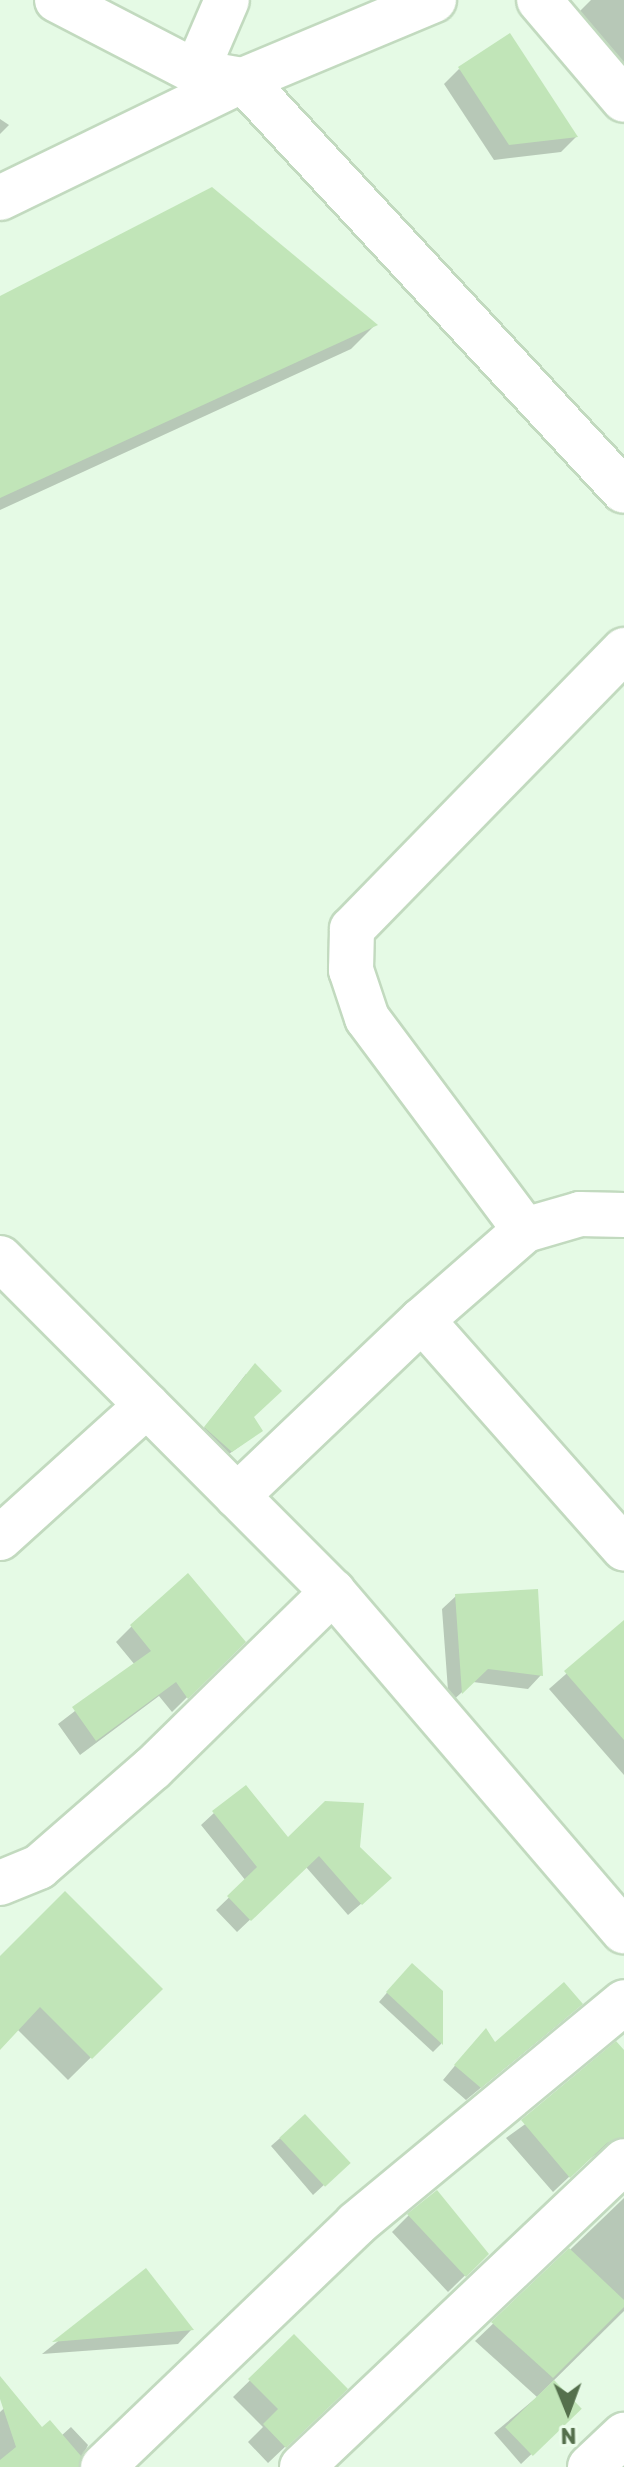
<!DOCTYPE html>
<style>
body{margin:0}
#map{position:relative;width:624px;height:2467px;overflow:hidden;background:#e5fae5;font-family:Rubik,sans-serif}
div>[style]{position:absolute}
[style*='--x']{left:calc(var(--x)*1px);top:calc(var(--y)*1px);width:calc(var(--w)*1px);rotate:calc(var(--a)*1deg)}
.shadow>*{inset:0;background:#0003}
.building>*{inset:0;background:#c1e5b8;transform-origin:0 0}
.roads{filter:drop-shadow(2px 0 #c2dabf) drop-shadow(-2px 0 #c2dabf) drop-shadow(0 2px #c2dabf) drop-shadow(0 -2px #c2dabf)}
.minor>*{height:44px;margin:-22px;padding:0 22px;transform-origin:22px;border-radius:22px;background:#fff}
span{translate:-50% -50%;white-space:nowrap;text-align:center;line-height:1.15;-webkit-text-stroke:8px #ebfdeb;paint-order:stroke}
.north{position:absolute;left:528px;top:2371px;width:80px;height:80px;-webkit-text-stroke:6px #ebfdeb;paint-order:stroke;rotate:179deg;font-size:22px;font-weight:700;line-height:32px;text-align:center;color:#55704d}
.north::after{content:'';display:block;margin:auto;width:28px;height:36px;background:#55704d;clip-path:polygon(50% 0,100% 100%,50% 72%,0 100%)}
</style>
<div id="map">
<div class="shadow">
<div style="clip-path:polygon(591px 0,624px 0,624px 65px,579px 12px)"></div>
<div style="clip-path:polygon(459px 69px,576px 137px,561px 152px,494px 160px,444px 84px)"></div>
<div style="clip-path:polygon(0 119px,9px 125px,0 134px)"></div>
<div style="clip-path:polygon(0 298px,375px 325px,351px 349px,0 510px)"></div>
<div style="clip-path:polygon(246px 1374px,251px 1417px,261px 1431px,222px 1459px,197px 1437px)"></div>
<div style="clip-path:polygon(456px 1596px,541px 1675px,528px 1689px,473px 1682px,449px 1704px,442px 1609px)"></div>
<div style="clip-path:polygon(624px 1623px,624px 1775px,549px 1689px)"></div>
<div style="clip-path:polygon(132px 1626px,243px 1642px,172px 1712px,159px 1696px,80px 1755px,58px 1724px,135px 1665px,116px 1642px)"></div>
<div style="clip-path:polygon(214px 1813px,287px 1840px,358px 1847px,377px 1890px,348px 1915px,306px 1867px,237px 1932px,216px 1910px,246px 1881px,201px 1825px)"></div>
<div style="clip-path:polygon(0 1957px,160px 1989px,68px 2080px,17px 2029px,0 2047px)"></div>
<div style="clip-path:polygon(403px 1974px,441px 1992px,441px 2044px,433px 2052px,379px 2002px)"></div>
<div style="clip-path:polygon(567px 2017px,466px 2100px,443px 2080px,473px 2044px,495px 2045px)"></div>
<div style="clip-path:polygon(624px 2053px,624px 2149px,617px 2155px,601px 2152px,588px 2159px,553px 2192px,506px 2138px)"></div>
<div style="clip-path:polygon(305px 2116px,339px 2171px,313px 2195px,271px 2146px)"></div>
<div style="clip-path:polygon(624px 2198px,624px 2311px,537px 2397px,475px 2341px)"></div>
<div style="clip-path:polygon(409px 2215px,487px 2254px,448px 2292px,392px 2232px)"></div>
<div style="clip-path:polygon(146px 2271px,191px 2330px,178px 2344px,42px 2354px)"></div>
<div style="clip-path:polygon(294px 2337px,329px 2405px,268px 2463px,248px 2442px,263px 2427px,233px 2397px)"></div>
<div style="clip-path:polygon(554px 2383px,579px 2409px,521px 2464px,494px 2433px)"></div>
<div style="clip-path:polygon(15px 2398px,42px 2430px,61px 2436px,71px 2427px,88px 2445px,77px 2467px,0 2467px,0 2412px)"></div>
</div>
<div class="building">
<div style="clip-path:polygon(510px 33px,578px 137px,509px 145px,458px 67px)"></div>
<div style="clip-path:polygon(212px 187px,378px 325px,0 498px,0 296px)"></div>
<div style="clip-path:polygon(255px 1363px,282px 1391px,254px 1417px,263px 1431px,232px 1452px,204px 1427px)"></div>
<div style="clip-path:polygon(188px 1573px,246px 1642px,188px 1699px,176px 1682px,96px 1741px,72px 1707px,151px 1651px,130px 1625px)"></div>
<div style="clip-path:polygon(538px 1589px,543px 1676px,488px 1669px,462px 1694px,455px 1594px)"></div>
<div style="clip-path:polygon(624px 1620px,624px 1740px,564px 1671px)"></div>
<div style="clip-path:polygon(246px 1785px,288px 1837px,325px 1801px,364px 1803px,360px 1847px,392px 1878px,362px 1905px,319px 1856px,251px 1921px,227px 1896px,257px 1867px,212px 1811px)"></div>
<div style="clip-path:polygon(65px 1891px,163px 1989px,92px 2059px,40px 2007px,0 2050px,0 1956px)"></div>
<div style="clip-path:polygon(412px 1963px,443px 1991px,443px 2045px,386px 1992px)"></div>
<div style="clip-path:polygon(564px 1982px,583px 2004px,481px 2088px,454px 2065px,486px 2028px,495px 2042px)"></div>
<div style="clip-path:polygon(616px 2041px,624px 2050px,624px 2137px,607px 2143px,570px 2178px,521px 2120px)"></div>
<div style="left:305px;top:2114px;width:67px;height:35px;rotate:47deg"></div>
<div style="clip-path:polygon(437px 2190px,489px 2254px,466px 2277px,407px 2214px)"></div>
<div style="clip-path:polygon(569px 2248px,624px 2300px,624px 2307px,553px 2378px,491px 2322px)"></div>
<div style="clip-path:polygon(146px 2268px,194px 2330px,52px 2342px)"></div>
<div style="clip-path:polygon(294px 2334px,348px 2389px,286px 2448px,263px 2424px,278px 2409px,248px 2379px)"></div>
<div style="clip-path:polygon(0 2376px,42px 2427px,50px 2420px,81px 2456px,79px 2467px,0 2467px,0 2460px,16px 2447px,0 2399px)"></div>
<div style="left:554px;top:2380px;width:40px;height:68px;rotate:46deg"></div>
</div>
<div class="roads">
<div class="minor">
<div style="--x:57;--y:0;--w:157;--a:27.4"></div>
<div style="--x:196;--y:72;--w:48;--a:9.7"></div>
<div style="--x:243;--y:80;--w:560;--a:47.17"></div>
<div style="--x:539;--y:0;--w:131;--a:49.6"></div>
<div style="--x:196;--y:72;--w:78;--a:-66.7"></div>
<div style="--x:0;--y:198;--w:270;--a:-25.9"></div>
<div style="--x:243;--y:80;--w:207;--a:-22.7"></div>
<div style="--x:525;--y:1230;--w:264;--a:-126.7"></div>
<div style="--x:367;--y:1018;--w:51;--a:-108.4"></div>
<div style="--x:351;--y:970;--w:41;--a:-88.6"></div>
<div style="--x:352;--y:929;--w:390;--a:-45.7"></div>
<div style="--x:0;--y:1258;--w:472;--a:45.1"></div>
<div style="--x:333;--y:1592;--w:447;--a:49.4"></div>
<div style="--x:422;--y:1320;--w:305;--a:48.5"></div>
<div style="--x:237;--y:1496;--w:255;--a:-43.6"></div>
<div style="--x:422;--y:1320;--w:137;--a:-41.1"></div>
<div style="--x:525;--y:1230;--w:57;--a:-16.2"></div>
<div style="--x:580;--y:1214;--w:44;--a:1.3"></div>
<div style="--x:0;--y:1538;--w:198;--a:-42.1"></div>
<div style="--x:0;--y:1883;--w:42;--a:-22.3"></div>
<div style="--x:39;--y:1867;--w:151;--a:-41"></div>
<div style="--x:153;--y:1768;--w:252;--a:-44.4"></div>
<div style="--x:103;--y:2467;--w:351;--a:-43.8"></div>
<div style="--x:356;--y:2224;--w:348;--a:-39.6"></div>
<div style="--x:302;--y:2467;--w:444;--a:-43.5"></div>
<div style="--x:590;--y:2467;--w:47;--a:-43.3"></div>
</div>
</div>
<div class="north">N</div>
</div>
